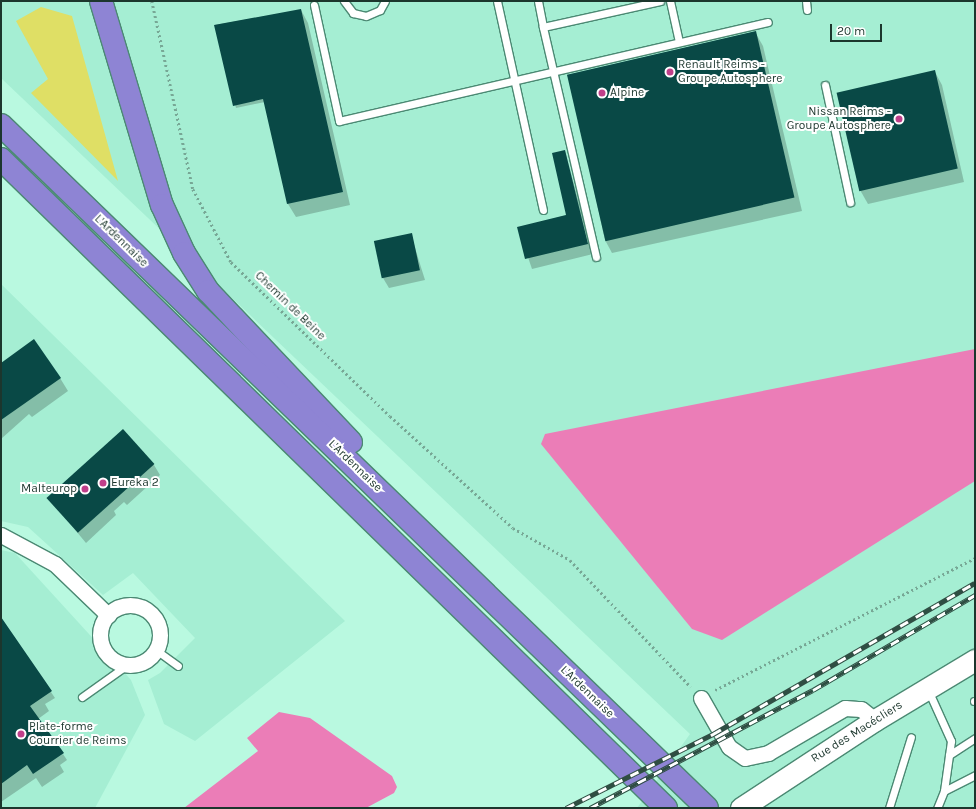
<!DOCTYPE html>
<meta charset="utf-8">
<style>
body{margin:0}
#map{position:relative;width:976px;height:809px;overflow:hidden;background:#b9f9e0;font-family:Karla,sans-serif}
div>[style]{position:absolute}
[style*='--x']{left:calc(var(--x)*1px);top:calc(var(--y)*1px);width:calc(var(--w)*1px);rotate:calc(var(--a)*1deg)}
.built>*{inset:0;background:#a5eed3}
.green>*{inset:0;background:#dfdf65}
.water>*{inset:0;background:#eb7db7}
.shadow>*{inset:0;background:#0003}
.building>*{inset:0;background:#094946;transform-origin:0 0}
.path>*{height:2.5px;margin-top:-1.25px;transform-origin:0;background:repeating-linear-gradient(90deg,#77a795 0 2px,transparent 0 5px)}
.roads{filter:drop-shadow(1px 0 #4b8973) drop-shadow(-1px 0 #4b8973) drop-shadow(0 1px #4b8973) drop-shadow(0 -1px #4b8973)}
.lane>*{height:7px;margin:-3.5px;padding:0 3.5px;transform-origin:3.5px;border-radius:3.5px;background:#fff}
.street>*{height:15px;margin:-7.5px;padding:0 7.5px;transform-origin:7.5px;border-radius:7.5px;background:#fff}
.street>.ring{margin:-7.5px;padding:0;box-sizing:content-box;background:none;border:15px solid #fff;border-radius:50%}
.secondary>*{height:21px;margin:-10.5px;padding:0 10.5px;transform-origin:10.5px;border-radius:10.5px;background:#fff}
.highway>*{height:22px;margin:-11px;padding:0 11px;transform-origin:11px;border-radius:11px;background:#8e84d4}
.rail>*{height:4.5px;margin-top:-2.25px;transform-origin:0;background:repeating-linear-gradient(90deg,#fff 0 9px,#2f4e43 0 18px);box-sizing:border-box;border-block:1px solid #2f4e43}
.dots>*{width:11px;height:11px;translate:-50% -50%;box-sizing:border-box;border:2px solid #fff;border-radius:50%}
span{translate:-50% -50%;white-space:nowrap;text-align:center;line-height:1.15;-webkit-text-stroke:4px #fff;paint-order:stroke}
.poi-label{font-size:12px;color:#1c362d}
.left{translate:0 -50%;text-align:left}
.right{translate:-100% -50%;text-align:right}
.street-label{font-size:12px;color:#1c362d}
.frame{position:absolute;inset:0;border:2px solid #1c362d;pointer-events:none}
.scale{position:absolute;left:830px;top:24px;width:52px;height:18px;box-sizing:border-box;border:2px solid #1c362d;border-top:0;padding-left:5px;font-size:12px;line-height:14px;white-space:nowrap;color:#1c362d;-webkit-text-stroke:3px #fff;paint-order:stroke}
</style>
<div id="map">
<div class="built">
<div style="clip-path:polygon(1px 1px,975px 1px,975px 808px,637px 808px,690px 734px,1px 78px)"></div>
<div style="clip-path:polygon(1px 284px,345px 621px,195px 741px,164px 724px,148px 680px,160px 673px,195px 638px,133px 573px,103px 595px,28px 527px,1px 521px)"></div>
<div style="clip-path:polygon(1px 550px,15px 553px,131px 680px,145px 715px,95px 808px,1px 808px)"></div>
</div>
<div class="green">
<div style="clip-path:polygon(41px 7px,72px 16px,118px 181px,31px 93px,48px 79px,16px 21px)"></div>
</div>
<div class="water">
<div style="clip-path:polygon(975px 349px,975px 481px,722px 640px,692px 629px,541px 444px,545px 434px)"></div>
<div style="clip-path:polygon(279px 712px,310px 718px,392px 776px,397px 787px,394px 793px,366px 808px,184px 808px,258px 751px,247px 738px)"></div>
</div>
<div class="shadow">
<div style="clip-path:polygon(301px 10px,308px 23px,350px 205px,296px 217px,288px 204px,265px 102px,236px 108px,215px 25px)"></div>
<div style="clip-path:polygon(755px 32px,763px 46px,802px 211px,612px 253px,605px 240px,569px 78px)"></div>
<div style="clip-path:polygon(935px 72px,942px 85px,964px 182px,868px 204px,860px 190px)"></div>
<div style="clip-path:polygon(565px 151px,593px 254px,532px 269px,518px 228px,567px 215px)"></div>
<div style="clip-path:polygon(411px 235px,425px 280px,389px 288px,383px 278px)"></div>
<div style="clip-path:polygon(1px 364px,60px 378px,68px 391px,32px 417px,29px 414px,1px 439px)"></div>
<div style="clip-path:polygon(99px 454px,154px 465px,160px 475px,127px 505px,124px 502px,114px 511px,116px 515px,86px 543px,52px 502px)"></div>
<div style="clip-path:polygon(1px 618px,55px 698px,45px 704px,49px 711px,38px 719px,53px 760px,63px 754px,67px 760px,60px 765px,64px 772px,42px 787px,36px 778px,1px 802px)"></div>
</div>
<div class="building">
<div style="clip-path:polygon(301px 9px,343px 192px,287px 204px,263px 99px,233px 106px,214px 25px)"></div>
<div style="left:756px;top:31px;width:171px;height:194px;rotate:77deg"></div>
<div style="left:935px;top:70px;width:101px;height:101px;rotate:77deg"></div>
<div style="clip-path:polygon(565px 150px,588px 244px,525px 259px,517px 227px,566px 215px,552px 153px)"></div>
<div style="left:412px;top:233px;width:38px;height:39px;rotate:78deg"></div>
<div style="clip-path:polygon(34px 339px,61px 378px,1px 420px,1px 363px)"></div>
<div style="left:123px;top:429px;width:47px;height:103px;rotate:48deg"></div>
<div style="clip-path:polygon(1px 617px,52px 691px,30px 706px,64px 753px,33px 774px,27px 765px,1px 784px)"></div>
</div>
<div class="path">
<div style="--x:152;--y:1;--w:192;--a:77.7"></div>
<div style="--x:193;--y:189;--w:82;--a:62.5"></div>
<div style="--x:231;--y:262;--w:221;--a:44.1"></div>
<div style="--x:390;--y:416;--w:166;--a:42.3"></div>
<div style="--x:513;--y:528;--w:65;--a:29.3"></div>
<div style="--x:570;--y:560;--w:175;--a:46.4"></div>
<div style="--x:715;--y:690;--w:292;--a:-26.9"></div>
</div>
<div class="roads">
<div class="lane">
<div style="--x:344;--y:1;--w:15;--a:53"></div>
<div style="--x:353;--y:13;--w:13;--a:13"></div>
<div style="--x:366;--y:16;--w:15;--a:-23"></div>
<div style="--x:380;--y:10;--w:10;--a:-61"></div>
<div style="--x:497;--y:1;--w:214;--a:77.6"></div>
<div style="--x:538;--y:1;--w:26;--a:79"></div>
<div style="--x:670;--y:1;--w:42;--a:77.6"></div>
<div style="--x:806;--y:1;--w:9;--a:84"></div>
<div style="--x:314;--y:5;--w:119;--a:77.8"></div>
<div style="--x:339;--y:121;--w:440;--a:-13"></div>
<div style="--x:825;--y:85;--w:120;--a:77.9"></div>
<div style="--x:596;--y:257;--w:236;--a:-103"></div>
<div style="--x:543;--y:27;--w:120;--a:-12.5"></div>
<div style="--x:156;--y:650;--w:27;--a:36"></div>
<div style="--x:928;--y:690;--w:56;--a:65.7"></div>
<div style="--x:951;--y:741;--w:50;--a:98"></div>
<div style="--x:944;--y:791;--w:18;--a:112"></div>
<div style="--x:82;--y:697;--w:55;--a:-35.4"></div>
<div style="--x:974;--y:701;--w:1;--a:0"></div>
<div style="--x:949;--y:755;--w:31;--a:-33"></div>
<div style="--x:944;--y:791;--w:35;--a:-27"></div>
<div style="--x:889;--y:808;--w:74;--a:-72.8"></div>
</div>
<div class="street">
<div style="--x:1;--y:535;--w:61;--a:28.2"></div>
<div style="--x:55;--y:564;--w:74;--a:43.9"></div>
<div class="ring" style="left:100px;top:605px;width:45px;height:45px"></div>
<div style="--x:701;--y:698;--w:56;--a:60.3"></div>
<div style="--x:729;--y:747;--w:19;--a:35"></div>
<div style="--x:745;--y:758;--w:24;--a:-12"></div>
<div style="--x:768;--y:753;--w:89;--a:-30.3"></div>
<div style="--x:845;--y:708;--w:16;--a:4"></div>
<div style="--x:861;--y:709;--w:18;--a:38"></div>
</div>
<div class="secondary">
<div style="--x:741;--y:808;--w:160;--a:-33.3"></div>
<div style="--x:875;--y:720;--w:117;--a:-31"></div>
</div>
<div class="highway">
<div style="--x:101;--y:1;--w:213;--a:73.4"></div>
<div style="--x:162;--y:205;--w:53;--a:65.4"></div>
<div style="--x:184;--y:253;--w:45;--a:57.7"></div>
<div style="--x:208;--y:291;--w:208;--a:46.6"></div>
<div style="--x:1;--y:125;--w:982;--a:44.05"></div>
<div style="--x:1;--y:159;--w:929;--a:44.3"></div>
</div>
</div>
<div class="rail">
<div style="--x:566;--y:808;--w:165;--a:-26.7"></div>
<div style="--x:713;--y:734;--w:302;--a:-30"></div>
<div style="--x:590;--y:808;--w:252;--a:-27.9"></div>
<div style="--x:813;--y:690;--w:188;--a:-30.4"></div>
</div>
<div class="dots">
<div style="left:670px;top:72px;background:#c03f8a"></div>
<div style="left:602px;top:93px;background:#c03f8a"></div>
<div style="left:899px;top:119px;background:#c03f8a"></div>
<div style="left:103px;top:483px;background:#c03f8a"></div>
<div style="left:85px;top:489px;background:#c03f8a"></div>
<div style="left:21px;top:734px;background:#c03f8a"></div>
</div>
<div class="poi-label">
<span class="left" style="left:678px;top:72px">Renault Reims -<br>Groupe Autosphere</span>
<span class="left" style="left:610px;top:93px">Alpine</span>
<span class="right" style="left:891px;top:119px">Nissan Reims -<br>Groupe Autosphere</span>
<span class="left" style="left:111px;top:483px">Eureka 2</span>
<span class="right" style="left:77px;top:489px">Malteurop</span>
<span class="left" style="left:29px;top:734px">Plate-forme<br>Courrier de Reims</span>
</div>
<div class="street-label">
<span style="left:121px;top:241px;rotate:44deg">L'Ardennaise</span>
<span style="left:290px;top:306px;rotate:44deg">Chemin de Beine</span>
<span style="left:355px;top:466px;rotate:44deg">L'Ardennaise</span>
<span style="left:587px;top:692px;rotate:44deg">L'Ardennaise</span>
<span style="left:857px;top:732px;rotate:-32deg">Rue des Macécliers</span>
</div>
<div class="frame"></div>
<div class="scale">20 m</div>
</div>
